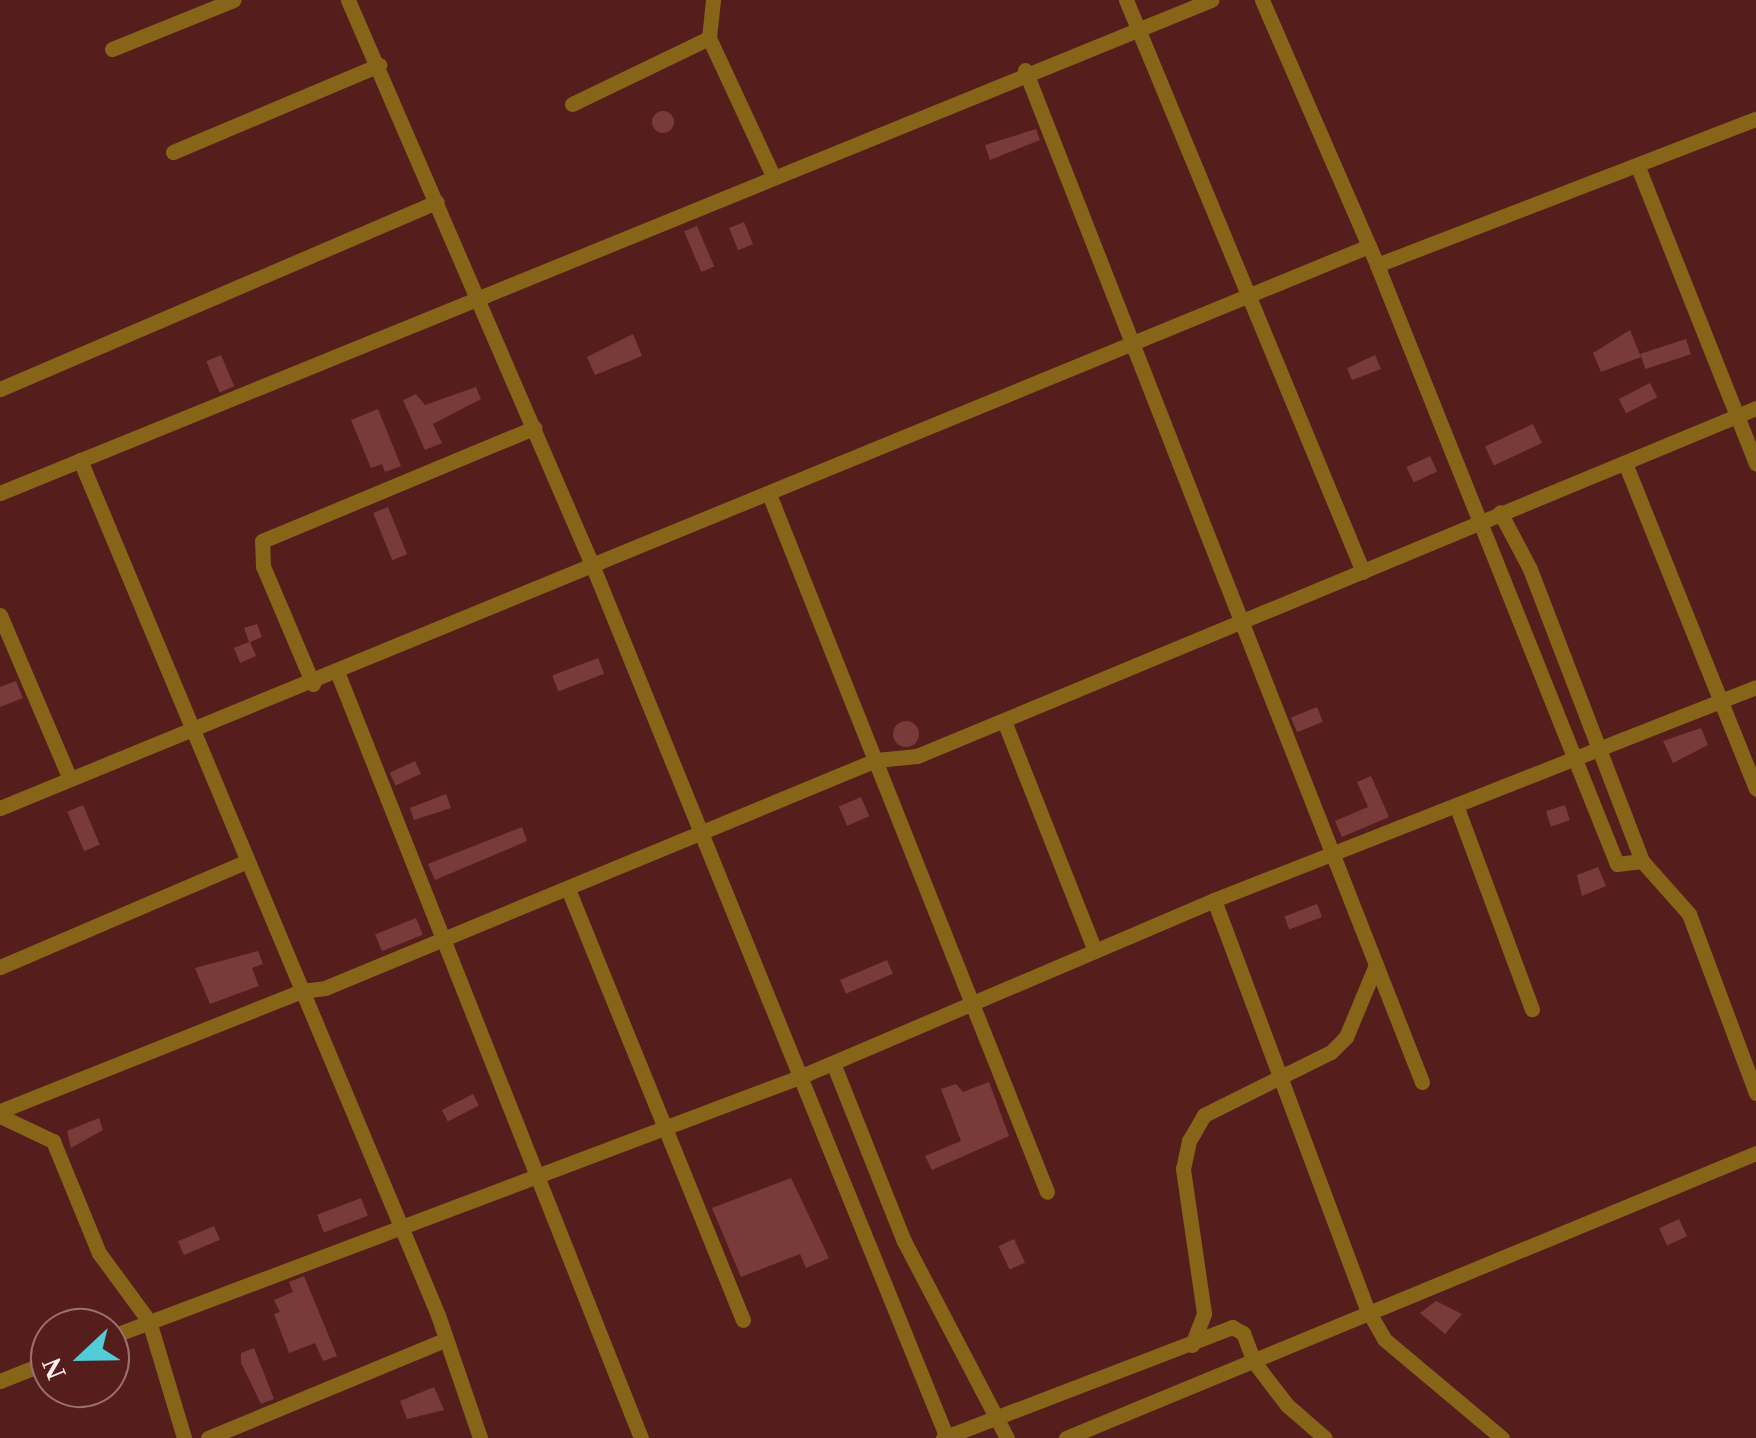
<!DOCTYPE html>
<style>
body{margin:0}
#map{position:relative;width:1756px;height:1438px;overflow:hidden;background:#561d1d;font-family:Georgia,serif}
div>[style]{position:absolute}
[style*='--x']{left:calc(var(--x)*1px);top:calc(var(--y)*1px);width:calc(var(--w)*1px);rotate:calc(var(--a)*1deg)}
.building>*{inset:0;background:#783b39;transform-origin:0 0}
.round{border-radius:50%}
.street>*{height:15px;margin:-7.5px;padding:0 7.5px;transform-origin:7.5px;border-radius:7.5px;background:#866518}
span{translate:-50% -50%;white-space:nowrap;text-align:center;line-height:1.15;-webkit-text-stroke:9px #561d1d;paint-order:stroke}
.north{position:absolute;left:30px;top:1308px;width:100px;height:100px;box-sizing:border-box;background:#561d1d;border:2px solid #9a7171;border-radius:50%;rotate:248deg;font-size:28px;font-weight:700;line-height:40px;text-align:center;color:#ffefee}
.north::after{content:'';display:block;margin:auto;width:35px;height:45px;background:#52ccd6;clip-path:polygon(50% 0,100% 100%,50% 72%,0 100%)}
</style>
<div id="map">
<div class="building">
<div class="round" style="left:652px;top:111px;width:22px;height:22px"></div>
<div style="clip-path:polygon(1036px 129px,1040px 140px,990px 160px,985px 145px)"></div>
<div style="left:744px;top:222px;width:24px;height:16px;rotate:68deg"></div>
<div style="left:697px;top:226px;width:44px;height:14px;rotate:67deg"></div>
<div style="clip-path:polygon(1630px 330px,1641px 357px,1601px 372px,1593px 353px)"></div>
<div style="clip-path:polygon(633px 334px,642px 356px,595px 375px,587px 357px)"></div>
<div style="left:1686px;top:339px;width:16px;height:48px;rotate:72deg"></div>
<div style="left:221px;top:355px;width:34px;height:16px;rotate:67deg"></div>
<div style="clip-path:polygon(1375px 355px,1381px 369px,1352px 380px,1347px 368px)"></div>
<div style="left:1650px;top:383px;width:16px;height:35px;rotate:63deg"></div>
<div style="clip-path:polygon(476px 387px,481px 399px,433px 424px,442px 443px,425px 450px,403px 400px,416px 394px,425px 405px)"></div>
<div style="clip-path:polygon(378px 409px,401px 466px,385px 472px,382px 464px,371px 468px,351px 420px)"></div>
<div style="left:1533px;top:424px;width:21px;height:53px;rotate:65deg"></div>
<div style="left:1430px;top:456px;width:17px;height:26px;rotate:65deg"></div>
<div style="left:388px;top:507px;width:51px;height:16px;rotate:68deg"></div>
<div style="clip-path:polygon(257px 624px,262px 637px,250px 642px,256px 656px,240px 663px,234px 648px,249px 642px,244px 628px)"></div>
<div style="left:598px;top:658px;width:17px;height:49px;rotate:69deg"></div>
<div style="clip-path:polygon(16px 681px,23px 698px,0 707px,0 687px)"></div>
<div style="left:1317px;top:707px;width:16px;height:28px;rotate:68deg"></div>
<div class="round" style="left:893px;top:721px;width:26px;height:26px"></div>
<div style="clip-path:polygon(1701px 728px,1708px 745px,1673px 763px,1663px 741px)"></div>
<div style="left:415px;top:761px;width:14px;height:28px;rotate:65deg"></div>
<div style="clip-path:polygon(1371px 776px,1389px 817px,1342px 837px,1335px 821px,1368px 807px,1357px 782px)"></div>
<div style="clip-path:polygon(446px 794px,451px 808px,414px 820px,410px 808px)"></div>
<div style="left:861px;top:797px;width:21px;height:24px;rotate:67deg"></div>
<div style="left:83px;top:805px;width:43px;height:17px;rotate:67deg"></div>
<div style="left:1565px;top:805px;width:16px;height:20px;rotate:72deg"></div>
<div style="clip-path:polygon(522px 827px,527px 841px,435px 880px,428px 864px)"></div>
<div style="clip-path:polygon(1598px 867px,1606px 886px,1582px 896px,1577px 875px)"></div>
<div style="left:1317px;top:904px;width:14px;height:35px;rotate:69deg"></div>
<div style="left:416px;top:918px;width:18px;height:44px;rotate:68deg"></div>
<div style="clip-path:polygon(258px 951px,263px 964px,252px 968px,259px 986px,210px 1004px,195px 968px)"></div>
<div style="left:887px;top:960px;width:15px;height:51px;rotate:67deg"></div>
<div style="clip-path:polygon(989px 1082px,1009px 1136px,932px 1170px,925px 1156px,961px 1141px,941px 1089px,956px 1084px,963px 1092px)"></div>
<div style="left:473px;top:1094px;width:13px;height:35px;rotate:63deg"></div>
<div style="clip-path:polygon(99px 1118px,103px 1130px,71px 1148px,67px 1131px)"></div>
<div style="clip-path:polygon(791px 1178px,829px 1258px,806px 1268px,800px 1254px,741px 1277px,712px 1208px)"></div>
<div style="left:361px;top:1198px;width:19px;height:47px;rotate:69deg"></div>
<div style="left:1679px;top:1219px;width:19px;height:22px;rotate:65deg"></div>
<div style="left:214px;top:1226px;width:15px;height:39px;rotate:67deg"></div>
<div style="left:1014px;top:1239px;width:26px;height:17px;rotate:65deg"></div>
<div style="clip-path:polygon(304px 1276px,337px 1356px,323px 1361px,315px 1343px,289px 1353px,274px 1314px,280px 1312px,274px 1300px,293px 1292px,289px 1282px)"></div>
<div style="clip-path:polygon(1436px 1301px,1462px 1314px,1445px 1334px,1420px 1313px)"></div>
<div style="clip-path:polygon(254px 1348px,274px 1399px,261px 1404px,241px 1363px,241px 1353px)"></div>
<div style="clip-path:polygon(434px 1387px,444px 1410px,407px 1419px,400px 1401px)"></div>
</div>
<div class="street">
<div style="--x:348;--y:0;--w:618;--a:66.63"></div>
<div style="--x:593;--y:567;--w:940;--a:67.88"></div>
<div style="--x:713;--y:0;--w:38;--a:96"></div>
<div style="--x:709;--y:38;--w:150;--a:65.1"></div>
<div style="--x:1126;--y:0;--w:619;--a:67.49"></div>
<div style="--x:1262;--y:0;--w:289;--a:66.5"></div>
<div style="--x:1377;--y:265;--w:645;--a:68.17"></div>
<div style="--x:1617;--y:864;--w:25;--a:-7"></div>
<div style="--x:1642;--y:861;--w:313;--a:-111"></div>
<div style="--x:1530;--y:569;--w:64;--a:-117.8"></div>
<div style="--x:112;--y:49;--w:131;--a:-22"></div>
<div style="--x:1025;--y:70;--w:1087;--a:68.58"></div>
<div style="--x:572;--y:104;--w:152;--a:-25.7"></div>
<div style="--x:173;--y:152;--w:224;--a:-22.9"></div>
<div style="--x:1638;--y:167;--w:319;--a:68.3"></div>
<div style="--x:1377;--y:265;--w:406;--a:-21.1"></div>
<div style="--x:0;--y:389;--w:475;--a:-23.2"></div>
<div style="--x:80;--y:460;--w:927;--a:67.28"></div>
<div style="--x:438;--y:1315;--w:130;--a:71.1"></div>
<div style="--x:1625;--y:463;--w:351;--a:68.1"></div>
<div style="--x:0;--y:493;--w:1308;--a:-22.15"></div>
<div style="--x:769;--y:494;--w:751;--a:68.28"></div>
<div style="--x:0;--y:615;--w:178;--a:66.9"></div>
<div style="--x:338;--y:674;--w:822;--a:68.37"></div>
<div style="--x:313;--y:684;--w:128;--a:-113"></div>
<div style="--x:263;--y:566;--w:25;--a:-92"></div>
<div style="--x:262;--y:541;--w:295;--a:-22.6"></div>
<div style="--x:1004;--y:721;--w:247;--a:68.4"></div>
<div style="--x:1456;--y:805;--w:218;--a:69.6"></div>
<div style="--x:0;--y:808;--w:1480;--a:-22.32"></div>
<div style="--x:1642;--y:861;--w:71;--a:48.4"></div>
<div style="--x:1689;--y:914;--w:191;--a:69.5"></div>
<div style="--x:568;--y:889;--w:465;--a:67.9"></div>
<div style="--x:1214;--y:900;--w:437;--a:69.5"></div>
<div style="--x:1367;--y:1309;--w:34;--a:60"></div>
<div style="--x:1384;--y:1339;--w:154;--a:40"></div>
<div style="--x:0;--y:967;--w:267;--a:-23.2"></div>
<div style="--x:833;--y:1063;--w:192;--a:68.3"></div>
<div style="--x:904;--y:1241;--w:222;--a:62.4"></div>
<div style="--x:0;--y:1111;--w:324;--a:-21.7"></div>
<div style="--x:301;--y:991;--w:24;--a:-7"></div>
<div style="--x:325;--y:988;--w:596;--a:-22.48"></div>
<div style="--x:876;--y:760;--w:41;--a:-5.6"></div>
<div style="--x:917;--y:756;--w:908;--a:-22.53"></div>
<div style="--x:0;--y:1116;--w:59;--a:25.3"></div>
<div style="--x:53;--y:1141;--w:121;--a:67.7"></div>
<div style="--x:99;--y:1253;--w:84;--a:53.7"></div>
<div style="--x:149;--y:1321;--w:122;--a:73.3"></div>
<div style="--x:110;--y:1337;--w:734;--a:-20.66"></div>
<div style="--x:797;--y:1078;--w:453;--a:-23.1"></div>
<div style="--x:1214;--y:900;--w:582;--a:-21.45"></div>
<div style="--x:1192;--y:1345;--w:34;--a:-69"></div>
<div style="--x:1204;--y:1313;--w:146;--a:-98.3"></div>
<div style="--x:1183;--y:1169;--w:29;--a:-78"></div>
<div style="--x:1189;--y:1141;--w:30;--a:-60"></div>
<div style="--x:1204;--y:1115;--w:142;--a:-26.4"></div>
<div style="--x:1331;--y:1052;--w:21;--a:-45"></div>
<div style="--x:1346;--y:1037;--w:78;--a:-67.4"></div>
<div style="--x:0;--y:1381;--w:54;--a:-21.8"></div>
<div style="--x:208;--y:1438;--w:256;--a:-22.5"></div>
<div style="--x:943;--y:1438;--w:310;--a:-21"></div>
<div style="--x:1232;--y:1327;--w:13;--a:29"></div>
<div style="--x:1243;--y:1333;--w:31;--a:69"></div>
<div style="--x:1254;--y:1362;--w:54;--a:52.5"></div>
<div style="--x:1287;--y:1405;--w:50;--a:41"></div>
<div style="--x:1066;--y:1438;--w:747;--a:-22.44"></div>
</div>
<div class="north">N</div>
</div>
